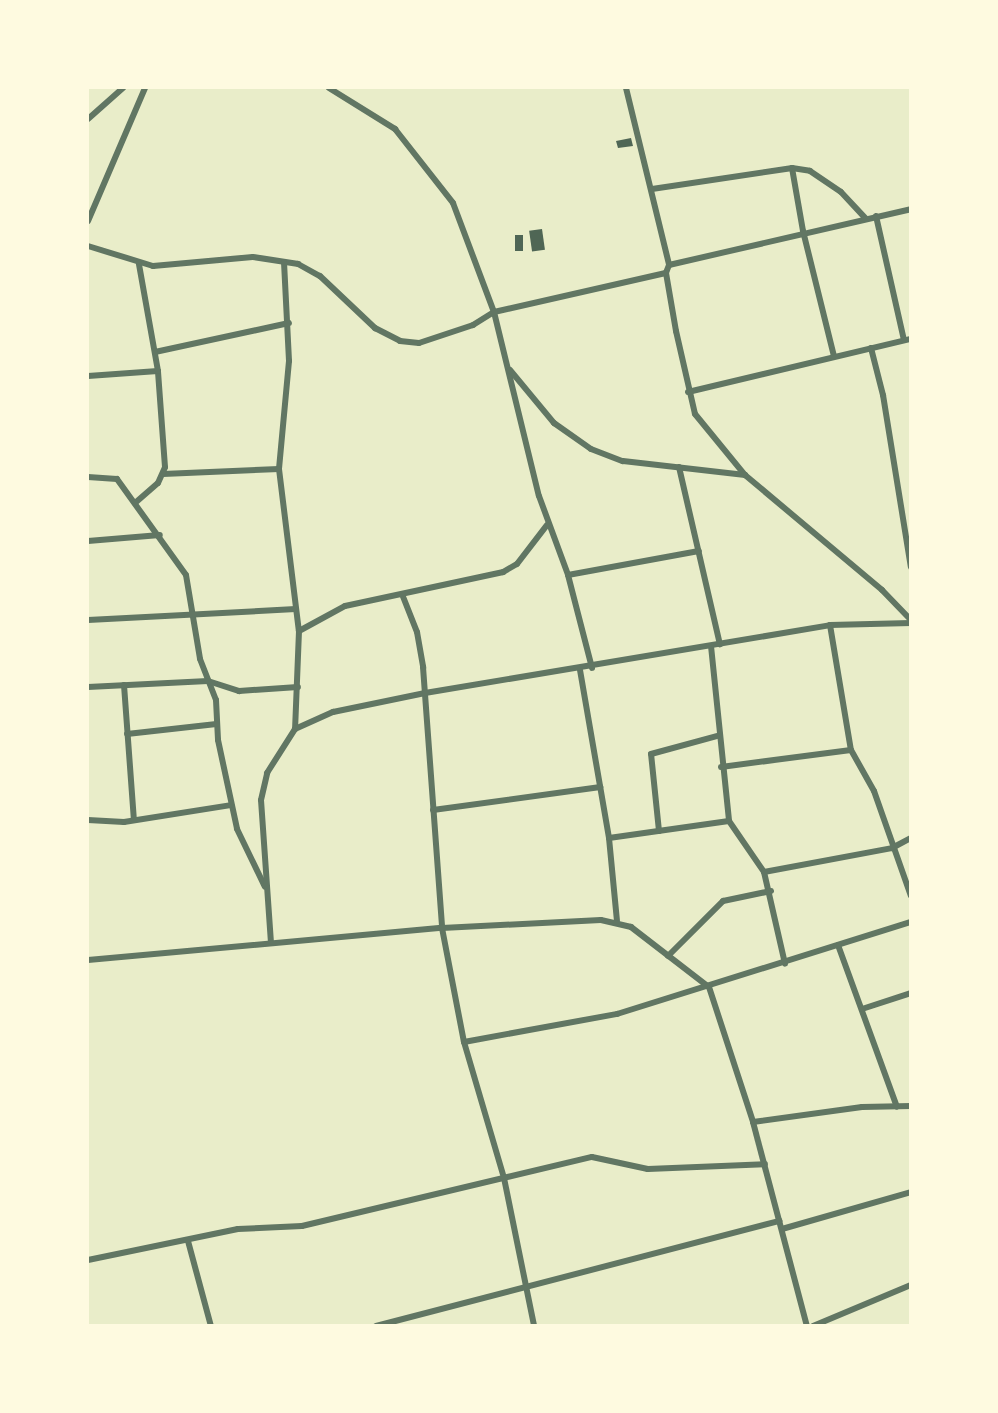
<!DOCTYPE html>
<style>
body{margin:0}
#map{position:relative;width:998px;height:1413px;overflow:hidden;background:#e9edc9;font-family:Bitter,serif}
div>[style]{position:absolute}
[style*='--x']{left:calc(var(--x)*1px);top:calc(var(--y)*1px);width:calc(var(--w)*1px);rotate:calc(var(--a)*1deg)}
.building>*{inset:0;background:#4f6655;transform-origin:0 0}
.minor>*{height:6px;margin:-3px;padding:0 3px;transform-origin:3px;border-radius:3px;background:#617663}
span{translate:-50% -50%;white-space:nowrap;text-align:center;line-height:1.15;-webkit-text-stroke:7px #fefae0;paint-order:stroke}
.frame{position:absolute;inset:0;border:89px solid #fefae0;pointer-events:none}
</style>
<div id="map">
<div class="building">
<div style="clip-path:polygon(631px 138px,633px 146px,618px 148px,616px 141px)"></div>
<div style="left:542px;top:229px;width:21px;height:13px;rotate:82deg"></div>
<div style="left:515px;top:235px;width:8px;height:16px"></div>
</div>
<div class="minor">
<div style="--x:329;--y:88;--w:78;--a:31.8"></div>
<div style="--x:395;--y:129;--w:94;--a:51.9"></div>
<div style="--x:453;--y:203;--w:116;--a:69.4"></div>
<div style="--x:494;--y:312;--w:189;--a:76.3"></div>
<div style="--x:539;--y:496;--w:84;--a:69.8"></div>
<div style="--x:568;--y:575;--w:96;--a:75.5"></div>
<div style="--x:626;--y:88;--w:182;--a:76.3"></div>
<div style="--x:669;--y:265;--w:9;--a:111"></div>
<div style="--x:666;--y:273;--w:59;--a:80.2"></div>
<div style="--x:676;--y:331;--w:85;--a:77.1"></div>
<div style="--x:695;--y:414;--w:79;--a:50.7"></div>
<div style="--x:745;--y:475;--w:179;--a:40"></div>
<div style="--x:882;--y:590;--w:42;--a:46"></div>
<div style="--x:88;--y:119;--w:47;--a:-41.5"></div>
<div style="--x:792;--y:168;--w:64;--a:80.1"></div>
<div style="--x:803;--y:231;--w:129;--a:76.1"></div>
<div style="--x:652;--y:189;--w:142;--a:-8.5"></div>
<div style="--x:792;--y:168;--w:18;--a:9"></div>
<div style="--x:810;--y:171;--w:37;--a:34"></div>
<div style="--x:841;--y:192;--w:35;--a:47"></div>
<div style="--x:876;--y:216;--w:127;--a:77.3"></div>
<div style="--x:88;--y:221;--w:145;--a:-66.8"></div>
<div style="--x:88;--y:246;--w:68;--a:17.1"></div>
<div style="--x:153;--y:266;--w:100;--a:-5.1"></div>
<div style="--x:253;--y:257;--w:46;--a:8.8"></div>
<div style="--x:298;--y:264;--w:25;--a:29"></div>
<div style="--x:320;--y:276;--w:76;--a:43.4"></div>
<div style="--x:375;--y:328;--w:28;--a:27"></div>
<div style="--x:400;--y:341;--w:19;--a:6"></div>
<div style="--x:419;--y:343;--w:57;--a:-18.4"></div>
<div style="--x:473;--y:325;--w:25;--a:-32"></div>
<div style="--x:494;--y:312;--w:176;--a:-12.8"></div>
<div style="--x:284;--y:262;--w:99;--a:87.1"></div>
<div style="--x:289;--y:361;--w:108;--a:95.3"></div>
<div style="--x:279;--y:469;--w:163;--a:83"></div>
<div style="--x:299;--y:631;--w:98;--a:92.3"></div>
<div style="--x:669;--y:265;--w:248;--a:-13"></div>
<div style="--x:871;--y:348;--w:49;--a:75.7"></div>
<div style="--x:883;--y:395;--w:174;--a:80.8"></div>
<div style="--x:155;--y:352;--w:137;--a:-12.2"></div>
<div style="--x:510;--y:370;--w:69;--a:50.3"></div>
<div style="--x:554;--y:423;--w:45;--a:35.1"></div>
<div style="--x:591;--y:449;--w:34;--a:21"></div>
<div style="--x:623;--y:461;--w:123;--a:6.5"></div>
<div style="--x:88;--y:376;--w:70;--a:-4.1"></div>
<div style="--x:688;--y:392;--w:229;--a:-13.4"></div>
<div style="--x:679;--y:467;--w:182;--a:77"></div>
<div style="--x:163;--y:474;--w:116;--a:-2.5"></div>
<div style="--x:88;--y:477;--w:29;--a:4"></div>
<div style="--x:117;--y:479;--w:118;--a:54.3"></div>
<div style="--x:186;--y:575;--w:85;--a:80.5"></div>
<div style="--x:200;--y:659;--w:44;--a:68.7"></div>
<div style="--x:216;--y:700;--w:40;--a:87.1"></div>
<div style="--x:218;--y:740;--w:91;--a:77.9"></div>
<div style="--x:237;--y:829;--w:64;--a:64.2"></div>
<div style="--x:135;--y:503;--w:30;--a:-41"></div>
<div style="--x:158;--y:483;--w:17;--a:-66"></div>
<div style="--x:165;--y:467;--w:96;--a:-94.2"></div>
<div style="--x:158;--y:371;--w:109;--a:-100.1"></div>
<div style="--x:88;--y:541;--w:72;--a:-4.8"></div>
<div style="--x:568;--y:575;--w:133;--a:-10.4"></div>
<div style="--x:402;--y:594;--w:41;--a:68.5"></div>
<div style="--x:417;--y:632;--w:36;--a:80"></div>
<div style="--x:423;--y:667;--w:262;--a:85.8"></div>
<div style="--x:442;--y:928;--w:116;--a:79.1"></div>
<div style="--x:464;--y:1042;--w:142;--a:73.6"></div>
<div style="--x:504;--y:1178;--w:151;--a:78.5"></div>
<div style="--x:88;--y:620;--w:208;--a:-3"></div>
<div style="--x:830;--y:625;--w:127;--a:80.5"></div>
<div style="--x:851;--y:750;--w:47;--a:60.7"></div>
<div style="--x:874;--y:791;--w:111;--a:70.6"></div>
<div style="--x:299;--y:631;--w:52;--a:-28.5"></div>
<div style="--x:345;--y:606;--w:162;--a:-12.1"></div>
<div style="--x:503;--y:572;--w:16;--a:-30"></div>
<div style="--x:517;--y:564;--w:49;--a:-52.4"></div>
<div style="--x:711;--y:646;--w:176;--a:84.1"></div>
<div style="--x:729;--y:821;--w:62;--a:55.5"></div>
<div style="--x:764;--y:872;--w:94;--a:77.1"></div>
<div style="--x:580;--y:670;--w:170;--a:80.2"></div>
<div style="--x:609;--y:838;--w:83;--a:84.5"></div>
<div style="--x:124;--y:685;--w:135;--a:85.8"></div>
<div style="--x:88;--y:687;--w:120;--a:-2.9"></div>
<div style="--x:208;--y:681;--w:33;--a:18"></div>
<div style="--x:239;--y:691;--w:59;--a:-3.9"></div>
<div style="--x:127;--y:734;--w:90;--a:-6.4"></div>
<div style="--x:721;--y:767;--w:131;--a:-7.5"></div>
<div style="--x:433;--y:810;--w:169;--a:-7.8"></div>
<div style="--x:88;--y:820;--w:36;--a:3"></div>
<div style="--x:124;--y:822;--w:108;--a:-9"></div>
<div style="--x:659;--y:831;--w:77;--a:-95.9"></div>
<div style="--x:651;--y:754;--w:68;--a:-15.3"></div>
<div style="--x:609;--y:838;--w:121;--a:-8.1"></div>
<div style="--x:764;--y:872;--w:130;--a:-10.6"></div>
<div style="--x:892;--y:848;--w:21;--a:-28"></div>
<div style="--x:271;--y:943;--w:143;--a:-94"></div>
<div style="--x:261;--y:800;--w:28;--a:-77"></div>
<div style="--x:267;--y:773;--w:52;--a:-57.5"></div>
<div style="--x:295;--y:729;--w:42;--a:-24.1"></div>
<div style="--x:333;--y:712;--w:94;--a:-11.7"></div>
<div style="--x:425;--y:693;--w:411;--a:-9.5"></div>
<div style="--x:830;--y:625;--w:81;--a:-1.4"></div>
<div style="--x:838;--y:945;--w:172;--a:70"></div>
<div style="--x:668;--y:956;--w:78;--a:-45"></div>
<div style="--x:723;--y:901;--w:49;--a:-11.8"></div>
<div style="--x:88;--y:960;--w:355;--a:-5.2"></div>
<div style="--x:442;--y:928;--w:159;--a:-2.9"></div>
<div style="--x:601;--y:920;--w:31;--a:13"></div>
<div style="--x:631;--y:927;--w:98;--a:37.6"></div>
<div style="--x:709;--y:987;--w:142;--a:71.9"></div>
<div style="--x:753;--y:1122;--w:211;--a:75.2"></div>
<div style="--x:862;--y:1009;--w:52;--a:-18.1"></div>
<div style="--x:464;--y:1042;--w:156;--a:-10.4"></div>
<div style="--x:617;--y:1014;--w:308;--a:-17.4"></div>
<div style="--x:753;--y:1122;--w:110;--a:-7.8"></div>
<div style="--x:862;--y:1107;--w:49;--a:-1.2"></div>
<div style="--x:782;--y:1229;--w:134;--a:-16"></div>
<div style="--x:188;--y:1241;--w:88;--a:74.9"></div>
<div style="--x:88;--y:1260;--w:153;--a:-11.7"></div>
<div style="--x:238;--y:1229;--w:64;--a:-2.7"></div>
<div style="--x:302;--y:1226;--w:298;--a:-13.4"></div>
<div style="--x:592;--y:1157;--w:57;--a:12.1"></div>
<div style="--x:648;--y:1169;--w:117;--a:-2.4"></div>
<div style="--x:376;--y:1326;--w:417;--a:-14.6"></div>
<div style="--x:813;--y:1326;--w:106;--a:-22.7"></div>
</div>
<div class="frame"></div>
</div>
